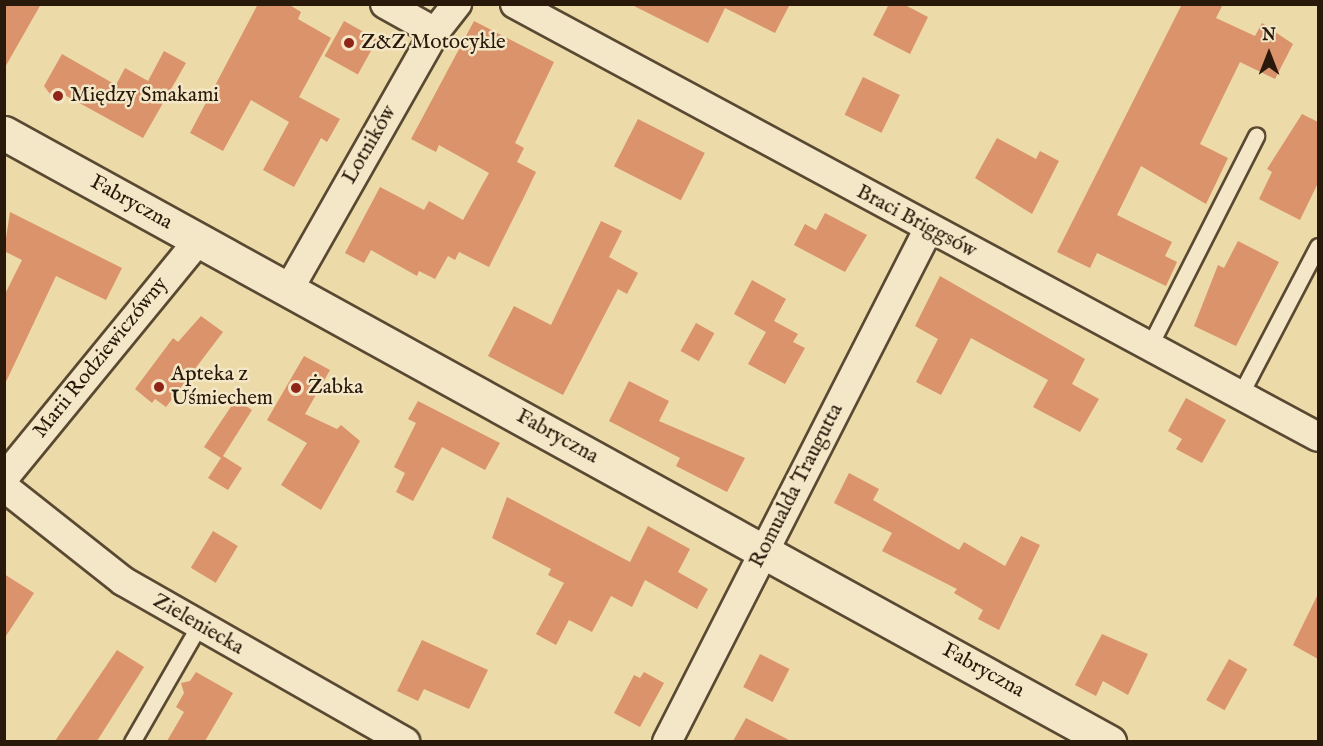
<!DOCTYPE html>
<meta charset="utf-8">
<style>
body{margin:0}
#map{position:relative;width:1323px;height:746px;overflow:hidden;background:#ecdaa9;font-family:"IM FELL English",serif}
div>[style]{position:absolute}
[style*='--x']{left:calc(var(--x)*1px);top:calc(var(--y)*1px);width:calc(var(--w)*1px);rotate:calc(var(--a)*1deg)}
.building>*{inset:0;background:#da936a;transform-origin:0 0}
.roads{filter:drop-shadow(2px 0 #5a4932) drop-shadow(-2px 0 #5a4932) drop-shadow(0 2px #5a4932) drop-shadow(0 -2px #5a4932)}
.service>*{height:15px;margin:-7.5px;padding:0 7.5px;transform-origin:7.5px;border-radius:7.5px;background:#f3e7c7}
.minor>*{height:28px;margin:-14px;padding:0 14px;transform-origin:14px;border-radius:14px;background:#f3e7c7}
.tertiary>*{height:33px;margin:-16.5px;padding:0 16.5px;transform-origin:16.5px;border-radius:16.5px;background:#f3e7c7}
.dots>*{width:16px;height:16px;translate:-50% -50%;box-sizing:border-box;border:3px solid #f3e7c7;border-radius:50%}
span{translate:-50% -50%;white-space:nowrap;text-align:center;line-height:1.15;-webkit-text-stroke:5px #f3e7c7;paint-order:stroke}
.poi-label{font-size:21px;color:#29190a}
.left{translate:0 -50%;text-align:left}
.street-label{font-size:21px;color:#29190a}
.frame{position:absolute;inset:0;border:6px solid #29190a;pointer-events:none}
.north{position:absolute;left:1239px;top:24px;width:60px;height:60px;-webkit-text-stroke:4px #f3e7c7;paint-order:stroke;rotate:0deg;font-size:16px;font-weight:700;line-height:24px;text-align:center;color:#29190a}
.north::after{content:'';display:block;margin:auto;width:21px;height:27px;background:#29190a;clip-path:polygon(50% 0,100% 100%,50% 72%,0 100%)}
</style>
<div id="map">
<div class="building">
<div style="clip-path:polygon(4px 4px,41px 4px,4px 69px)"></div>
<div style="clip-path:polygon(258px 4px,288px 4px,301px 12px,298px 19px,331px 38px,299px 97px,340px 119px,327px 142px,321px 138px,294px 187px,263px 170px,289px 122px,251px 100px,223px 151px,190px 133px)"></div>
<div style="clip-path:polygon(630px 4px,790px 4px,775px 33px,725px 8px,708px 43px)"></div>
<div style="clip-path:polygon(889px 4px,903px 4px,928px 17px,910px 54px,873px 35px)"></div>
<div style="clip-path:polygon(1182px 4px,1223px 4px,1216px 18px,1255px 36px,1262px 23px,1293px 44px,1275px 79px,1240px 62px,1200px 144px,1228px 158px,1206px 204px,1141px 166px,1117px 215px,1172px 242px,1165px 256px,1177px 262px,1166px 286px,1097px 253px,1090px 268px,1057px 252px)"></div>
<div style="left:344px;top:21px;width:38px;height:40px;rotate:29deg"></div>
<div style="clip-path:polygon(474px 21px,554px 62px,515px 143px,524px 148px,517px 162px,536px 172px,525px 195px,489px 267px,459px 252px,455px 260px,448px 256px,435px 279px,419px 271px,417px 276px,371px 250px,364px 263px,345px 253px,380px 187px,424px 210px,429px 201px,463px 220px,489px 173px,439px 145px,436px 152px,411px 139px)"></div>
<div style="clip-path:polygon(164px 51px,186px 63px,143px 138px,63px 94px,56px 102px,44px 86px,62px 54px,116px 85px,125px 68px,148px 81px)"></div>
<div style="left:863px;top:77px;width:41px;height:42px;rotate:26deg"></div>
<div style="clip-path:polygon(1302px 114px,1318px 122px,1318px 183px,1300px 220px,1259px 199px,1272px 172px,1267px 169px)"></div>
<div style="left:638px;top:119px;width:75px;height:53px;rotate:27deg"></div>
<div style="clip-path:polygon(997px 138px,1036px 159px,1040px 151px,1059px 161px,1032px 214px,975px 178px)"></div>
<div style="clip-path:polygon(10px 212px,122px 268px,106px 300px,56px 276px,4px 386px,4px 296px,22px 260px,4px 251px)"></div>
<div style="clip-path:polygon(825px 213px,867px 235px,845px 272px,794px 245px,805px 224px,816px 230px)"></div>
<div style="clip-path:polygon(601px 221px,622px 231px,609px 257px,638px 273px,627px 294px,618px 289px,563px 395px,488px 356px,514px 306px,551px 325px)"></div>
<div style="clip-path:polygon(1238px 241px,1279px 262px,1236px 346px,1194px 326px,1218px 265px,1224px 268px)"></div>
<div style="clip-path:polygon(940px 276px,1085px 359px,1072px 384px,1099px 399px,1080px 432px,1033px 407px,1048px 380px,971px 338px,941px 395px,916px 382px,938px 339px,915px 326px)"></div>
<div style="clip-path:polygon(752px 280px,786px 299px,774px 321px,798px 334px,793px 342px,805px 348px,785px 384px,748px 364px,766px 332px,734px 314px)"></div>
<div style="clip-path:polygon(201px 316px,223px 332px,166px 407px,155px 399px,152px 403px,135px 389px,173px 338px,178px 342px)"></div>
<div style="left:696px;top:323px;width:21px;height:32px;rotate:29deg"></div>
<div style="clip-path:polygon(304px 356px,330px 370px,305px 414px,337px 429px,341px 425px,360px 441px,321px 510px,281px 485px,307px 443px,267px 420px)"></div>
<div style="clip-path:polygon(629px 381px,669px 401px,659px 421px,745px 458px,727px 492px,676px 466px,680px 458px,609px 421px)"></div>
<div style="clip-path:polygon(1186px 398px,1226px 420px,1202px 463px,1176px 449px,1182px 439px,1168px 431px)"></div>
<div style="clip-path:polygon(236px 399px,252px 410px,223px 456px,242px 468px,228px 490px,208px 478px,221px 458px,204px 447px)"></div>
<div style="clip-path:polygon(418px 401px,500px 443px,485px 470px,442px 447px,413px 501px,396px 492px,405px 473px,394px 467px,416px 423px,408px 419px)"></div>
<div style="clip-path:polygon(849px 473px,879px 489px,873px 500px,959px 550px,964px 542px,1005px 566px,1021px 536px,1040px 545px,999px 630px,978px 619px,983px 610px,954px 593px,957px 589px,882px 551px,892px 533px,834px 503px)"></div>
<div style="clip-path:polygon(507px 497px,630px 562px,648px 526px,690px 549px,678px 572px,708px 589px,697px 609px,645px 580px,632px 607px,611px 596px,592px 632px,569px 620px,556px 645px,536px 634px,564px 583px,548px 575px,551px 569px,492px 538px)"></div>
<div style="left:213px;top:531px;width:29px;height:43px;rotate:31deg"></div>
<div style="clip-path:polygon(4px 574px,34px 593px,4px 639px)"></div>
<div style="clip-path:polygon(1318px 594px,1318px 659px,1293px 645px)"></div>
<div style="clip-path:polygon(1102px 634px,1148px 654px,1128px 695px,1103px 681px,1096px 696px,1075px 685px)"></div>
<div style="clip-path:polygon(422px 640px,488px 670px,469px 709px,424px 689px,418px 701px,397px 691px)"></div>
<div style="clip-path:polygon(117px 650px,144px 667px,97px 741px,55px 741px)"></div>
<div style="left:760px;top:654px;width:33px;height:37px;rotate:27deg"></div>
<div style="left:1229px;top:659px;width:21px;height:47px;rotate:29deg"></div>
<div style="clip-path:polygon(196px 672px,233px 693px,205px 741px,167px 741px,184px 712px,176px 707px,184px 693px,181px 683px,190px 681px)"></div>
<div style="clip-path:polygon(644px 672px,664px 683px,640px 727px,614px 713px,634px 675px,640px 678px)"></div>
<div style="clip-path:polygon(746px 718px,791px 741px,733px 741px)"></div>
</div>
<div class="roads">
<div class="service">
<div style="--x:1149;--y:347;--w:237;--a:-63.1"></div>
<div style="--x:1240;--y:395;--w:168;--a:-62.4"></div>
<div style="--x:132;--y:742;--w:133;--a:-60.1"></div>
</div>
<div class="minor">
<div style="--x:385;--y:4;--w:57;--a:29.2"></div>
<div style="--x:515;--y:4;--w:912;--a:28.33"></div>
<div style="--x:289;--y:289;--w:296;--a:-60.4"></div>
<div style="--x:435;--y:32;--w:36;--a:-52"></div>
<div style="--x:4;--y:478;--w:308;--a:-50.7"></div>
<div style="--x:4;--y:487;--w:152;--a:38.3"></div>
<div style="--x:123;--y:581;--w:325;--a:29.7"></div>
<div style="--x:667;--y:742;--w:575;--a:-62.99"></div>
</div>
<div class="tertiary">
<div style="--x:4;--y:133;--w:1262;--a:28.86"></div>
</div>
</div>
<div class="dots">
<div style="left:349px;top:43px;background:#8f2418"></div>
<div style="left:58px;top:96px;background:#8f2418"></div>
<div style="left:159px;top:387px;background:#8f2418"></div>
<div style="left:296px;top:388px;background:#8f2418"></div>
</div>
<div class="poi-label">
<span class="left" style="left:361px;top:43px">Z&amp;Z Motocykle</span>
<span class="left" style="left:70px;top:96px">Między Smakami</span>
<span class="left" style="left:171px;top:387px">Apteka z<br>Uśmiechem</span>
<span class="left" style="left:308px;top:388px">Żabka</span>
</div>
<div class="street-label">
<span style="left:370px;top:145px;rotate:-60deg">Lotników</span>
<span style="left:131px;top:203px;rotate:29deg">Fabryczna</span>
<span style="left:916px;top:222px;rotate:28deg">Braci Briggsów</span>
<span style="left:101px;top:358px;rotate:-51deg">Marii Rodziewiczówny</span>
<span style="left:557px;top:437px;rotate:29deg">Fabryczna</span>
<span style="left:797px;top:486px;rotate:-63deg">Romualda Traugutta</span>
<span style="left:198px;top:625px;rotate:30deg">Zieleniecka</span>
<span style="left:983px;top:671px;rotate:29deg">Fabryczna</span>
</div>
<div class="frame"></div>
<div class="north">N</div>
</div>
